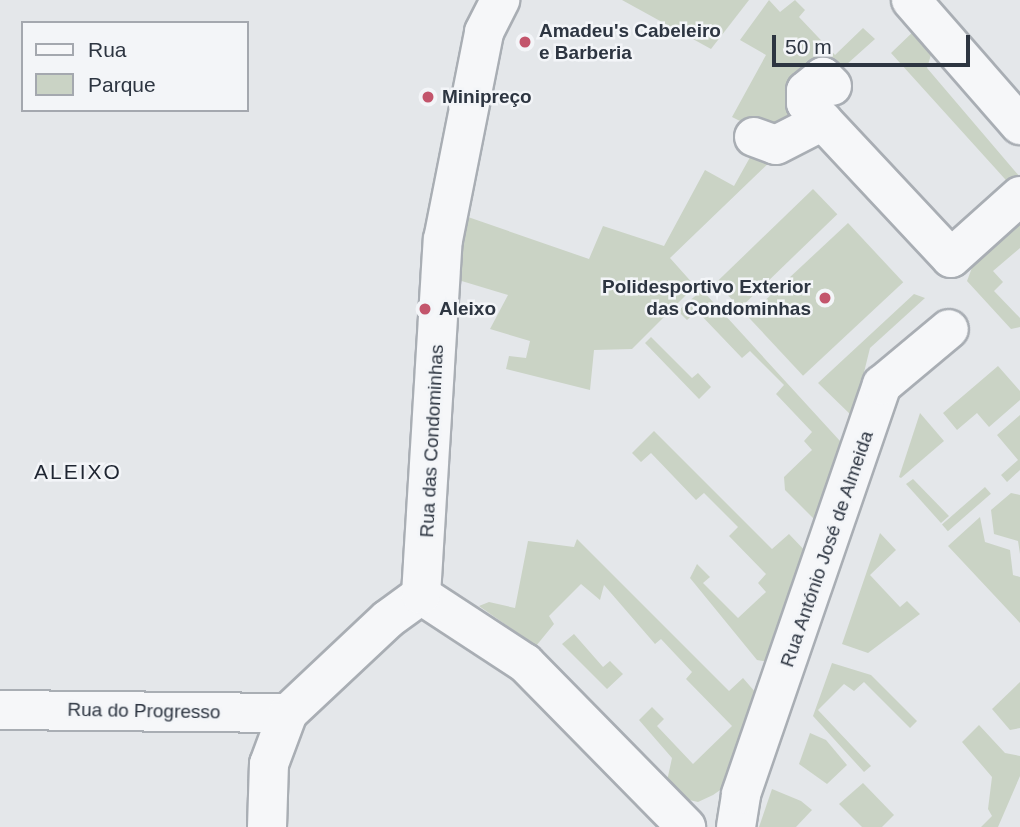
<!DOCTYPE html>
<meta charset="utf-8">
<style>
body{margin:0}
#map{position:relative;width:1020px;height:827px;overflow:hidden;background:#e4e7ea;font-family:Helvetica,sans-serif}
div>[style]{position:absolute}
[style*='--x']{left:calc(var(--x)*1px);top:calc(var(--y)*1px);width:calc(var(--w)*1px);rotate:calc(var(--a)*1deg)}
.green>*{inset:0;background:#cad3c5;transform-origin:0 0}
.roads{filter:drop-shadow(2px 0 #a9aeb4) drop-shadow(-2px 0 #a9aeb4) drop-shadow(0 2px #a9aeb4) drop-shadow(0 -2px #a9aeb4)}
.minor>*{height:38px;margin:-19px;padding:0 19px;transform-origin:19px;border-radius:19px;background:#f6f7f9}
.dots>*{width:19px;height:19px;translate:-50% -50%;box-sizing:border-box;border:4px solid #f3f5f8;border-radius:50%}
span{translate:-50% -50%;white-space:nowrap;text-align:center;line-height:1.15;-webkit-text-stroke:5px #f3f5f8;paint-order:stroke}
.poi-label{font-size:19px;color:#2d3541;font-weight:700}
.left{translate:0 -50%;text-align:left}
.right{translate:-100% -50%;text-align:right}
.street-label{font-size:19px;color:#2d3541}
.neighbourhood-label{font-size:21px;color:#1f2632;letter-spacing:2px}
.legend{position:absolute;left:21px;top:21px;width:228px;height:91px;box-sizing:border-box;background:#f3f5f8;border:2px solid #a4a8af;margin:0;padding:9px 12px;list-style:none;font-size:21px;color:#2d3541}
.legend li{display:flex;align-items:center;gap:14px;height:35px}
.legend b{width:35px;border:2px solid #a4a8af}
.scale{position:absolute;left:772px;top:35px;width:198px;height:32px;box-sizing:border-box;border:4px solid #2d3541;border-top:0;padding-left:9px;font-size:21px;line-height:24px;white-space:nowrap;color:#2d3541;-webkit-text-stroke:5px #f3f5f8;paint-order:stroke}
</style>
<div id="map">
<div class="green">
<div style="clip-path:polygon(622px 0,749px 0,711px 49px)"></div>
<div style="clip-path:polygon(769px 0,780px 12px,795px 0,805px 10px,799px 17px,835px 55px,863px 28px,875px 39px,837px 73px,807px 114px,758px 130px,732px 117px,766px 55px,740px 40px)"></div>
<div style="clip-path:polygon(917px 28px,933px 48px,927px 68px,1020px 177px,1014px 189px,891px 53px)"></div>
<div style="clip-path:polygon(758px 143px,778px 154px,670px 258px,695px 286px,632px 349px,594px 350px,590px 390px,506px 369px,509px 356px,526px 358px,530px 341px,490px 329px,508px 295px,455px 279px,468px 217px,589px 259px,603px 226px,664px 246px,705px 170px,734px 186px)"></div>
<div style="left:813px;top:189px;width:35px;height:135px;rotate:46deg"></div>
<div style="left:848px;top:223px;width:81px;height:137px;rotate:47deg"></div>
<div style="clip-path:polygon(1020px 223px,1020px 248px,993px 271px,1003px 282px,994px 291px,1020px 318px,1020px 327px,1011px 329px,967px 281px,973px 265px)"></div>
<div style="clip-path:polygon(702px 290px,840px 441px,819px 524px,785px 490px,784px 477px,812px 450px,804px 441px,812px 432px,776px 394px,784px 385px,750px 351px,742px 358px,697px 311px,687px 320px,678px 311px)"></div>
<div style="clip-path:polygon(914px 294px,925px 298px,870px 348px,853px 417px,818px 383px)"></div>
<div style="clip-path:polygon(651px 337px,692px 378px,698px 373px,711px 387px,699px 399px,645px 343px)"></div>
<div style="clip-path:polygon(998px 366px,1020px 391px,1020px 400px,989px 427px,977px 413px,957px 430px,943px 413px)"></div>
<div style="clip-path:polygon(920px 413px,944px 441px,901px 478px,899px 477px)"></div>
<div style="clip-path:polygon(1020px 415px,1020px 470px,1007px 482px,1001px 475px,1018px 460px,997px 435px)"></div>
<div style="clip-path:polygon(654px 431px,772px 549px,789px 534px,809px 555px,769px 662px,757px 660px,690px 578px,697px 564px,710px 577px,703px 583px,738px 618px,766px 592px,758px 583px,766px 574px,729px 536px,738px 527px,704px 493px,696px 500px,651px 453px,641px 462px,632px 453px)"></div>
<div style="clip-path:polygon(913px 479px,949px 516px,941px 523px,906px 484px)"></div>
<div style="left:985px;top:487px;width:9px;height:57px;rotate:49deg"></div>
<div style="clip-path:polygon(1011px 493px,1020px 495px,1020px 554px,1018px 541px,994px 534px,991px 510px)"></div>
<div style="clip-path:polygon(980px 517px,985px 542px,1010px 550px,1013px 575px,1020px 577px,1020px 623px,948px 546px)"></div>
<div style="clip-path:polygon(880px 533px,896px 550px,870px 575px,900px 607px,907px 601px,920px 614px,868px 653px,842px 644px)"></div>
<div style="clip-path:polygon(577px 539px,729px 691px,743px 678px,756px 693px,732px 782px,713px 795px,698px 802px,685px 799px,667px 781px,672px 758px,639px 720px,652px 707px,664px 719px,657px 726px,693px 764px,732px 726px,686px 679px,692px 672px,661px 639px,655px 644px,604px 585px,600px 600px,581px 584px,549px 616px,554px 624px,536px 646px,479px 606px,489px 602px,515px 608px,528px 541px,574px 547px)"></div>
<div style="clip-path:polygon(574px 634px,603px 667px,610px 661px,623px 674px,607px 689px,562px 644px)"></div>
<div style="clip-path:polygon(832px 663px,871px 675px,917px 721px,910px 728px,864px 682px,854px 691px,844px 684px,818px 710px,871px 766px,864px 772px,813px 716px)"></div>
<div style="clip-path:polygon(1020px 682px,1020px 728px,1010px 730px,992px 709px)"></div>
<div style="clip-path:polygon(979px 725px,1005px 753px,1020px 756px,1020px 776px,998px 827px,981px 827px,992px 816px,988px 809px,992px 777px,962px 742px)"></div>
<div style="clip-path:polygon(810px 733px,826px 740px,847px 765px,827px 784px,799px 764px)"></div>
<div style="clip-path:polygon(863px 783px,894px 815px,882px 827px,862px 827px,839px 804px)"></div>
<div style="clip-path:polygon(772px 789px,801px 801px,812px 810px,796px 827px,759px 827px)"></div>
</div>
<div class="roads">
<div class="minor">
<div style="--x:911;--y:0;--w:166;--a:48.9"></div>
<div style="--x:832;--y:86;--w:13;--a:-135"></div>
<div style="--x:823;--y:77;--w:22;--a:141"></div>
<div style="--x:806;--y:91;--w:12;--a:90"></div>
<div style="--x:806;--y:103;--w:212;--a:46.9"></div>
<div style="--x:951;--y:258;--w:93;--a:-41.9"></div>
<div style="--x:754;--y:137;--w:23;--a:20"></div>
<div style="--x:776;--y:145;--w:53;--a:-27.1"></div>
<div style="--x:421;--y:595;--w:124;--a:33.2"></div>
<div style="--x:525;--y:663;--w:230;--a:45.5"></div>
<div style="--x:0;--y:710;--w:288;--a:0.6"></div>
<div style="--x:267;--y:827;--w:63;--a:-88.2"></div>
<div style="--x:269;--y:764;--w:54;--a:-69.6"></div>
<div style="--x:288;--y:713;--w:137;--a:-43.2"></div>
<div style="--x:388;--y:619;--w:41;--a:-36"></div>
<div style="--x:421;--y:595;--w:356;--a:-86.5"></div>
<div style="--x:443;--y:240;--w:212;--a:-78.8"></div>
<div style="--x:484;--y:32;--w:36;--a:-63"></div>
<div style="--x:736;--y:827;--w:33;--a:-81"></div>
<div style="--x:741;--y:794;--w:433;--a:-71"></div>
<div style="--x:882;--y:385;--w:87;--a:-39.9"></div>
</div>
</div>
<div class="dots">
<div style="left:525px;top:42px;background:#c3556c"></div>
<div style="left:428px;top:97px;background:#c3556c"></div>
<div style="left:825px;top:298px;background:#c3556c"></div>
<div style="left:425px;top:309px;background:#c3556c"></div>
</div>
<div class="poi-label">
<span class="left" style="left:539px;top:42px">Amadeu's Cabeleiro<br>e Barberia</span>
<span class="left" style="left:442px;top:97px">Minipreço</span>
<span class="right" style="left:811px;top:298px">Polidesportivo Exterior<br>das Condominhas</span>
<span class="left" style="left:439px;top:309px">Aleixo</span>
</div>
<div class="street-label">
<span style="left:432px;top:441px;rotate:-87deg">Rua das Condominhas</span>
<span style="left:827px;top:549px;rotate:-71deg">Rua António José de Almeida</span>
<span style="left:144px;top:711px;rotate:1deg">Rua do Progresso</span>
</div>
<div class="neighbourhood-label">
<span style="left:78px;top:472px">ALEIXO</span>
</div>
<ul class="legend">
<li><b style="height:9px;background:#f6f7f9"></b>Rua</li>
<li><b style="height:19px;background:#cad3c5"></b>Parque</li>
</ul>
<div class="scale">50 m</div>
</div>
